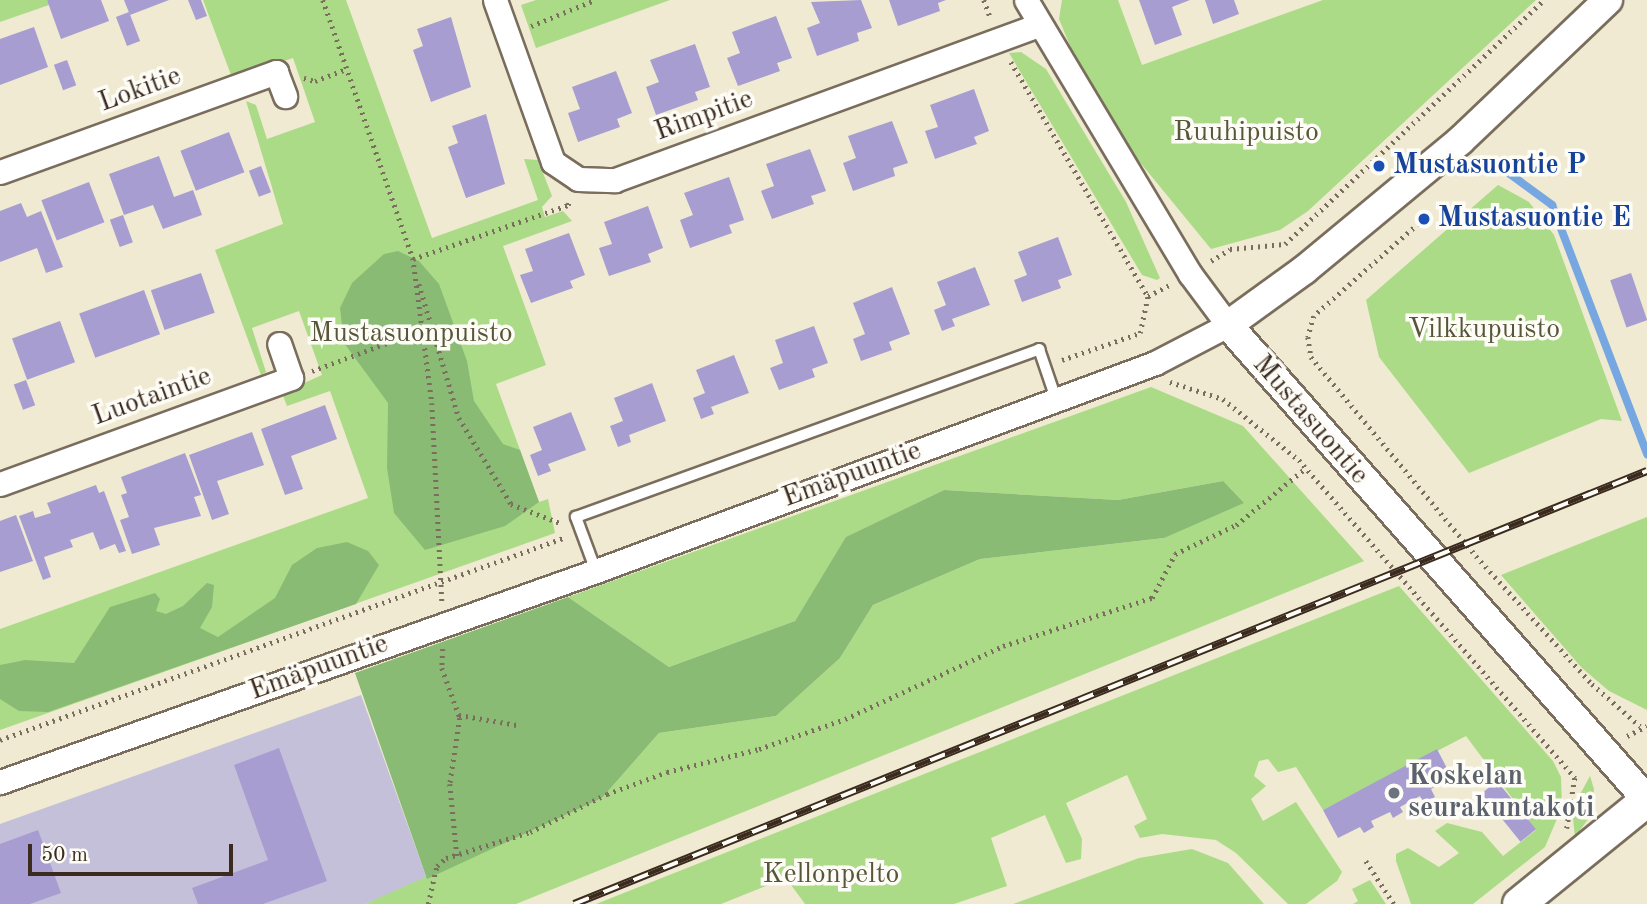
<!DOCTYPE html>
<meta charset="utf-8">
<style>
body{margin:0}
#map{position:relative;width:1647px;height:904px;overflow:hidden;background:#efead1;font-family:"Old Standard TT",serif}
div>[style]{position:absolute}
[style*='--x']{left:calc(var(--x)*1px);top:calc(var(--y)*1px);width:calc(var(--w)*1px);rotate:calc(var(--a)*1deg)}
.industrial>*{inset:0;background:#c5c0da}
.green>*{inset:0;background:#acdb88}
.forest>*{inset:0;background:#89bb74}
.stream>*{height:8px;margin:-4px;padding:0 4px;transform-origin:4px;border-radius:4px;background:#77a7e1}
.building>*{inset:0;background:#a79dd1;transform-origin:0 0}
.path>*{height:4.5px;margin-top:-2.25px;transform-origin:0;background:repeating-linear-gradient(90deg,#7a6d5d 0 2px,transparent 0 7px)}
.roads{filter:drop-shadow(2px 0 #7a6d5d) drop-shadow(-2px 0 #7a6d5d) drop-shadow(0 2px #7a6d5d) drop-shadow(0 -2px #7a6d5d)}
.service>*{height:10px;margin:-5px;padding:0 5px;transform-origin:5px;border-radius:5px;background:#fff}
.minor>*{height:23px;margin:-11.5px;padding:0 11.5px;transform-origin:11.5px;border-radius:11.5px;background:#fff}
.tertiary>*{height:28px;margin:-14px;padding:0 14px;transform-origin:14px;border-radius:14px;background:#fff}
.secondary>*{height:32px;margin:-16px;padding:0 16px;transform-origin:16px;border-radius:16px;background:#fff}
.rail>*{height:8px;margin-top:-4px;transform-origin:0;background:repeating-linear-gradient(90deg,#fdfcf7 0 16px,#3b2a1e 0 32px);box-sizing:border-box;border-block:2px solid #3b2a1e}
.dots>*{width:19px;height:19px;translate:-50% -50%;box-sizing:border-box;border:4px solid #fdfcf7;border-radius:50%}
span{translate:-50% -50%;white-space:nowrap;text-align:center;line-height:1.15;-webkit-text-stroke:7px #fdfcf7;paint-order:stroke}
.street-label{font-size:28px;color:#3b2a1e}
.park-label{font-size:28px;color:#575638}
.transit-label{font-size:28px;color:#164399;font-weight:700}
.left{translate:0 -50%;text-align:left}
.worship-label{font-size:28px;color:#5b616d;font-weight:700}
.scale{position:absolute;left:28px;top:844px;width:205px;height:32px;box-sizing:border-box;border:4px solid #3b2a1e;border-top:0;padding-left:9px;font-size:21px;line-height:24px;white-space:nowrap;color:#3b2a1e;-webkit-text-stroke:5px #fdfcf7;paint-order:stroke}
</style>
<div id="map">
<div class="industrial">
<div style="clip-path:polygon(361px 695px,427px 879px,365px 904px,0 904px,0 824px)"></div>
</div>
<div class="green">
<div style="clip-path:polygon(0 0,47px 0,49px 5px,0 22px)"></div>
<div style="clip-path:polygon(203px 0,346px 0,432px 238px,538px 200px,524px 159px,538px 160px,552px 196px,542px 207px,545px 217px,563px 211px,572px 221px,503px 246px,546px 365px,496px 384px,539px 502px,548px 499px,555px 533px,0 730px,0 629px,368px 498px,330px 391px,287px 406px,282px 393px,322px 375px,299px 311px,252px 328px,266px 372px,261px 375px,215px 250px,283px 224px,246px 101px,256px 105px,267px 139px,315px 122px,293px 58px,235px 78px,231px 75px)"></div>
<div style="clip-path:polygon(536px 0,670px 0,536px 48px,521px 5px)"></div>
<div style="clip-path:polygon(1062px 0,1118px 0,1142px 65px,1323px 0,1536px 0,1308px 211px,1280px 230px,1211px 249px,1134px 155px,1075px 58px,1059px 19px)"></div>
<div style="clip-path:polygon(1021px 52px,1046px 69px,1126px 202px,1160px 278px,1157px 280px,1142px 275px,1009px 53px)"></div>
<div style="clip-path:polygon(1498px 185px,1529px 202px,1554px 235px,1622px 421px,1601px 419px,1469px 473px,1379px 357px,1366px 300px)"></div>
<div style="clip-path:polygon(1151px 387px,1243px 426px,1364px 561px,516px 904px,365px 904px,602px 798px,659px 733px,776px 716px,840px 658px,873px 605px,980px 559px,1164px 538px,1223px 481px,1118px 500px,944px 490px,847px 537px,795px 621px,669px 667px,568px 597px)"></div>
<div style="clip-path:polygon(1647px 517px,1647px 710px,1609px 691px,1582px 668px,1501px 575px)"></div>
<div style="clip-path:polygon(1399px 586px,1553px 761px,1561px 777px,1562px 807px,1545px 847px,1473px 904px,1411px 904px,1396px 861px,1396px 854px,1408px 848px,1439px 867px,1459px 853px,1435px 831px,1447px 823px,1482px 832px,1503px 856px,1536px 830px,1466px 736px,1323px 810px,1296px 767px,1278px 772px,1268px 759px,1259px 761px,1254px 776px,1266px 786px,1251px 799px,1263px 821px,1296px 802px,1342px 872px,1337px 881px,1306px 904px,1288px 904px,1236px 853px,1216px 840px,1162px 834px,1140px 838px,1134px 826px,1147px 819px,1127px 775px,1066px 803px,1082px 839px,1081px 859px,1066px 863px,1045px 815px,991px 838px,1007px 886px,954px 904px,805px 904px,786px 878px,721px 904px,596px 904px)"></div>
<div style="clip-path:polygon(1590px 776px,1594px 789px,1591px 815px,1575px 837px,1572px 809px)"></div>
<div style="clip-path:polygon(1192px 849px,1228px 863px,1264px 904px,1013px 904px,1139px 858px)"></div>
<div style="clip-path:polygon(1370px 880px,1386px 904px,1353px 904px,1358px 901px,1352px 889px)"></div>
</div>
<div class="forest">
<div style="clip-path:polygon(398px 251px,419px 261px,439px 284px,467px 361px,474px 401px,503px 444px,520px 450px,539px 502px,505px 526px,425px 550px,394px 513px,387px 468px,388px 403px,344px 343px,340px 308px,352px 283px,384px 254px)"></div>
<div style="clip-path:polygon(1223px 481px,1244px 503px,1164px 538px,980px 559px,873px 605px,840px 658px,776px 716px,659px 733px,602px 798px,427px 879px,355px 673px,568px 597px,669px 667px,795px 621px,846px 537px,944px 490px,1118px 500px)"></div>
<div style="clip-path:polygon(347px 542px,368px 551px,379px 565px,356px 604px,48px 712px,19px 711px,0 699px,0 665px,25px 660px,74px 663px,110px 607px,155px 593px,160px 599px,156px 611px,166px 614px,183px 606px,207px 583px,214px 585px,212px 607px,200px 628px,218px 637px,275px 598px,292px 565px,317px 548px)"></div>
</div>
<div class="stream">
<div style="--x:1499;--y:166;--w:66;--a:36.3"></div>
<div style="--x:1552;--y:205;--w:267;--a:69.1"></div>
</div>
<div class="building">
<div style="clip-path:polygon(47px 0,101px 0,109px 21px,61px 39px)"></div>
<div style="clip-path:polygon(124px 0,169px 0,130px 15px)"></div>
<div style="clip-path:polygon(188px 0,201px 0,207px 16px,196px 20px)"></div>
<div style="clip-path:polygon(861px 0,872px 28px,857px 33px,859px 41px,817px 56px,807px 28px,820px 23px,811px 2px)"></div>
<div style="clip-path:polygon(889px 0,946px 0,938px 3px,940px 11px,898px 26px)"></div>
<div style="clip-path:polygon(1139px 0,1190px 0,1172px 7px,1182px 35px,1155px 45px)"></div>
<div style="clip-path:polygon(1205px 0,1234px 0,1239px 14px,1213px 24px)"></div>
<div style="left:129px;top:12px;width:31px;height:14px;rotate:69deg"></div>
<div style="clip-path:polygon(776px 16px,792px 58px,777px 63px,780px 71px,738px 86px,727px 58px,740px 53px,732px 32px)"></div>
<div style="clip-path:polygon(451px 17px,471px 87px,431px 102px,413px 50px,423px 46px,417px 29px)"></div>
<div style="clip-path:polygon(34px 27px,48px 67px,0 85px,0 39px)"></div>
<div style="clip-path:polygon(695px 44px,710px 87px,695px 92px,698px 100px,656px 115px,646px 87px,659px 82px,650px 60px)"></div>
<div style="left:67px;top:60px;width:27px;height:14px;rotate:70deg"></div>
<div style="clip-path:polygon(616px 71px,632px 113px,617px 119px,620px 127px,578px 142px,568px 113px,580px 109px,572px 87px)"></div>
<div style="clip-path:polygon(974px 89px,989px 131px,974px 137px,977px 144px,935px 159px,925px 131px,938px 127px,930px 105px)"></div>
<div style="clip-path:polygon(486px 114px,505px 184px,466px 198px,448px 147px,458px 143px,452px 126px)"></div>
<div style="clip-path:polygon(892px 121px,908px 163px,893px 168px,895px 176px,853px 191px,843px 163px,856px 158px,848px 136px)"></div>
<div style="left:229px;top:132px;width:43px;height:52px;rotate:69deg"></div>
<div style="clip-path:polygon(810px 149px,826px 191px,811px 196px,814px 204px,772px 219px,761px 191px,774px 186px,766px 164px)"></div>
<div style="clip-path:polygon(159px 156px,174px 197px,193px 190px,202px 215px,163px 229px,153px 205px,124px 215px,109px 174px)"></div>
<div style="left:261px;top:166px;width:28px;height:13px;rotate:69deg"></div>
<div style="clip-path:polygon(729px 177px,744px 220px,729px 225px,732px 233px,690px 248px,680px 220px,693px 215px,684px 193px)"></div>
<div style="left:89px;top:182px;width:43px;height:51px;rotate:69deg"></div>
<div style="clip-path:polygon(21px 203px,27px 217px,41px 211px,63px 267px,46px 273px,37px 248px,0 262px,0 211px)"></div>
<div style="clip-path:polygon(648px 206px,663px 248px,648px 254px,651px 262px,609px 276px,599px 248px,612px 244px,604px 222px)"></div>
<div style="left:123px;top:215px;width:29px;height:14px;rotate:70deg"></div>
<div style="clip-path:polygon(569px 233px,585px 275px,570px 281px,573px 288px,531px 303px,520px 275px,533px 271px,525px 249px)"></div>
<div style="clip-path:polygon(1058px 237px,1072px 275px,1058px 280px,1061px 288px,1022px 302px,1014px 280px,1027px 275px,1018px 252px)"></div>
<div style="clip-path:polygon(975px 267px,990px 305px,952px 319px,955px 326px,942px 331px,934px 310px,946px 305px,937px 282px)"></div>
<div style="left:201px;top:273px;width:42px;height:53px;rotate:71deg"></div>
<div style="left:1631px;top:273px;width:50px;height:22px;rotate:71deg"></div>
<div style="clip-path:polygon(892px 287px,910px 334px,889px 342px,892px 350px,861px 361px,853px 339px,865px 334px,853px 303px)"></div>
<div style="left:144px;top:290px;width:47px;height:69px;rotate:70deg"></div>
<div style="left:60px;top:321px;width:44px;height:51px;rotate:70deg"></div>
<div style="clip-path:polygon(814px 326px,828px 363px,812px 369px,815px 377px,779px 390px,770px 368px,783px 363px,775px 340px)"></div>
<div style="clip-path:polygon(734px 355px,749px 393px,711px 407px,714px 414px,701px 419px,693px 398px,705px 393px,696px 370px)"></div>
<div style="left:26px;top:380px;width:27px;height:13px;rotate:70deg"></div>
<div style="clip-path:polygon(652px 383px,666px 421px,629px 435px,631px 442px,618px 447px,610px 426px,623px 421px,614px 398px)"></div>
<div style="clip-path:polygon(325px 405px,337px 439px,291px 456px,303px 489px,285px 495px,261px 429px)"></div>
<div style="clip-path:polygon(571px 412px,586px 450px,548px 464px,551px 471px,538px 476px,530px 455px,542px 450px,533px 427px)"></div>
<div style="clip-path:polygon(252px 432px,264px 465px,217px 481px,229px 514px,212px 520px,189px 455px)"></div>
<div style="clip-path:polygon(185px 453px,201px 495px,194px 497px,201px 516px,154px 528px,160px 545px,132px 554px,120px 520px,129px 517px,121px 495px,127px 493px,121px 477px)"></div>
<div style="clip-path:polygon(96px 485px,99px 493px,104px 491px,126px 551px,119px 553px,115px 544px,100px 550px,93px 532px,70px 540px,73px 547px,44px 557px,51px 577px,43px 580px,19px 516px,33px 511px,35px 518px,51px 513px,47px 503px)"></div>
<div style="clip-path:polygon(16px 515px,33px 561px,0 572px,0 521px)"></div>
<div style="clip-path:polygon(279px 748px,327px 881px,263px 904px,198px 904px,192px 888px,268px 860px,234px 765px)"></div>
<div style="clip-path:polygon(1437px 749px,1452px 778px,1431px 789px,1435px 797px,1423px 803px,1420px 796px,1400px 807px,1403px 812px,1393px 818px,1390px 812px,1371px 821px,1374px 827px,1364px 833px,1360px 827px,1338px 838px,1323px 810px)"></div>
<div style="left:1497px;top:781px;width:62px;height:20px;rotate:51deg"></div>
<div style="clip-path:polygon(38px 830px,61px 893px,30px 904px,0 904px,0 844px)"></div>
</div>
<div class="path">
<div style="--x:323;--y:0;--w:273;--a:70.8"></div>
<div style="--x:413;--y:258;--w:146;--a:82.5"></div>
<div style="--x:432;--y:403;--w:199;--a:87.1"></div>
<div style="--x:984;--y:0;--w:20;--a:70"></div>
<div style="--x:531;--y:26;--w:69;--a:-22.1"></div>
<div style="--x:1011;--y:62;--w:271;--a:59.7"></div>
<div style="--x:304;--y:78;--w:11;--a:15"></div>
<div style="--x:315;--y:81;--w:34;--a:-21"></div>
<div style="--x:1424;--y:219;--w:147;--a:138.6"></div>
<div style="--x:1314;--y:316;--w:22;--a:106"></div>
<div style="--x:1308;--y:337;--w:20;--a:81"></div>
<div style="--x:1311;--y:357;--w:259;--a:50.3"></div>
<div style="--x:1476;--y:556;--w:173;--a:47.8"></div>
<div style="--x:1592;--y:684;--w:64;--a:41.2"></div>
<div style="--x:413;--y:259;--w:164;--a:-19.2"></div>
<div style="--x:568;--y:205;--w:5;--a:-68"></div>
<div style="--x:1211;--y:261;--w:22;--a:-32"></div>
<div style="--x:1230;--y:249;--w:55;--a:-5.2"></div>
<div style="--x:1285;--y:244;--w:356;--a:-43.3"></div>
<div style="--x:419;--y:284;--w:140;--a:73.4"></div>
<div style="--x:459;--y:418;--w:100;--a:58.8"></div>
<div style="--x:511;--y:504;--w:53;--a:21.2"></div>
<div style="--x:1062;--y:360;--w:83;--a:-19.1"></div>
<div style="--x:1140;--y:333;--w:38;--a:-78"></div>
<div style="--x:1148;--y:296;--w:25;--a:-27"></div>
<div style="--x:312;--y:371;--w:117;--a:-20.4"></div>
<div style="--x:1170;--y:382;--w:56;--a:17.8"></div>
<div style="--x:1223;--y:399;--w:97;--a:38.8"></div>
<div style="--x:1299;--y:460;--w:421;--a:49"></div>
<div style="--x:1575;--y:778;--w:51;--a:99.1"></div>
<div style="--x:443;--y:649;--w:19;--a:93"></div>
<div style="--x:442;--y:668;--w:53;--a:70.2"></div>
<div style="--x:460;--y:718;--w:67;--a:98.6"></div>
<div style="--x:450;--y:784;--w:72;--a:84.4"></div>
<div style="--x:459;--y:715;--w:59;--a:9.8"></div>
<div style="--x:1627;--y:736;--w:22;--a:-27"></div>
<div style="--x:0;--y:740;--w:601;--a:-19.73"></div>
<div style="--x:1366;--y:861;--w:51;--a:56.9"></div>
<div style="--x:428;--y:904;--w:39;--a:-77"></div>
<div style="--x:437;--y:866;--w:12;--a:-42"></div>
<div style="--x:446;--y:858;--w:88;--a:-17.2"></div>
<div style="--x:530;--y:832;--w:86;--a:-26.3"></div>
<div style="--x:607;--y:794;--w:64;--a:-20.1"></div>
<div style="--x:667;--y:772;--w:95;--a:-14"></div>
<div style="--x:759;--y:749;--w:91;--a:-19.2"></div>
<div style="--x:845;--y:719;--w:174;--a:-24.8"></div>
<div style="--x:1003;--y:646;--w:157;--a:-17.9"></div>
<div style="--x:1152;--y:598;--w:50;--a:-62.4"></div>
<div style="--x:1175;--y:554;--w:68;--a:-25.4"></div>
<div style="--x:1236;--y:525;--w:90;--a:-39.2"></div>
</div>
<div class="roads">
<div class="service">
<div style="--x:596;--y:571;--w:58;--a:-110.3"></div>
<div style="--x:576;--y:517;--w:493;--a:-19.9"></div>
<div style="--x:1039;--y:349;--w:53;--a:71.2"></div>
</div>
<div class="minor">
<div style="--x:495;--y:0;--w:172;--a:70.3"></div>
<div style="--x:553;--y:162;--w:30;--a:34"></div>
<div style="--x:578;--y:179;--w:37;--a:2"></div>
<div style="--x:615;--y:180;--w:451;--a:-20.1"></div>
<div style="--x:0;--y:172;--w:294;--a:-19.9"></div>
<div style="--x:276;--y:72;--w:26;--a:69"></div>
<div style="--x:0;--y:484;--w:310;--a:-20"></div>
<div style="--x:291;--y:378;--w:36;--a:-109"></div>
<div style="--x:0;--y:782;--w:632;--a:-19.5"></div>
<div style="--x:596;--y:571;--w:596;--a:-20.41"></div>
<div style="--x:1155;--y:363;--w:82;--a:-27.5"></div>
<div style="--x:1228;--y:325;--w:64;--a:-126.7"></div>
<div style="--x:1190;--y:274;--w:319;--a:-120.9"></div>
</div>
<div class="tertiary">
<div style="--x:1608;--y:0;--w:204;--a:136.4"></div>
<div style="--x:1460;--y:141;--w:202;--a:140.4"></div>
<div style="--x:1304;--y:270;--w:94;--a:144.1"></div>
<div style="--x:1228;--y:325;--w:633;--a:48.58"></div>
</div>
<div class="secondary">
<div style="--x:1519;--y:904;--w:165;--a:-39.1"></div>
</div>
</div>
<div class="rail">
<div style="--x:574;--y:904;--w:1157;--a:-21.98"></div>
</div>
<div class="dots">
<div style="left:1379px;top:166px;background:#1a4fb4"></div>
<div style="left:1424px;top:219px;background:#1a4fb4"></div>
<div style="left:1394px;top:793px;background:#6b7280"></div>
</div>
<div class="street-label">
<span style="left:140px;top:90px;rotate:-20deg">Lokitie</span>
<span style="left:704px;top:116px;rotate:-20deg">Rimpitie</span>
<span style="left:152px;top:397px;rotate:-20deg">Luotaintie</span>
<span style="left:1310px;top:420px;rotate:49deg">Mustasuontie</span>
<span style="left:852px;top:475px;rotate:-20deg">Emäpuuntie</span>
<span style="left:319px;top:668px;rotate:-20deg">Emäpuuntie</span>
</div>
<div class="park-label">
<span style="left:1246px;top:133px">Ruuhipuisto</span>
<span style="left:1484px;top:330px">Vilkkupuisto</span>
<span style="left:411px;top:334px">Mustasuonpuisto</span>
<span style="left:831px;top:875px">Kellonpelto</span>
</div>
<div class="transit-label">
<span class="left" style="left:1393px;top:166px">Mustasuontie P</span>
<span class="left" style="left:1438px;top:219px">Mustasuontie E</span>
</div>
<div class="worship-label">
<span class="left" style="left:1408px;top:793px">Koskelan<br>seurakuntakoti</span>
</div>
<div class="scale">50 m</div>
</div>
